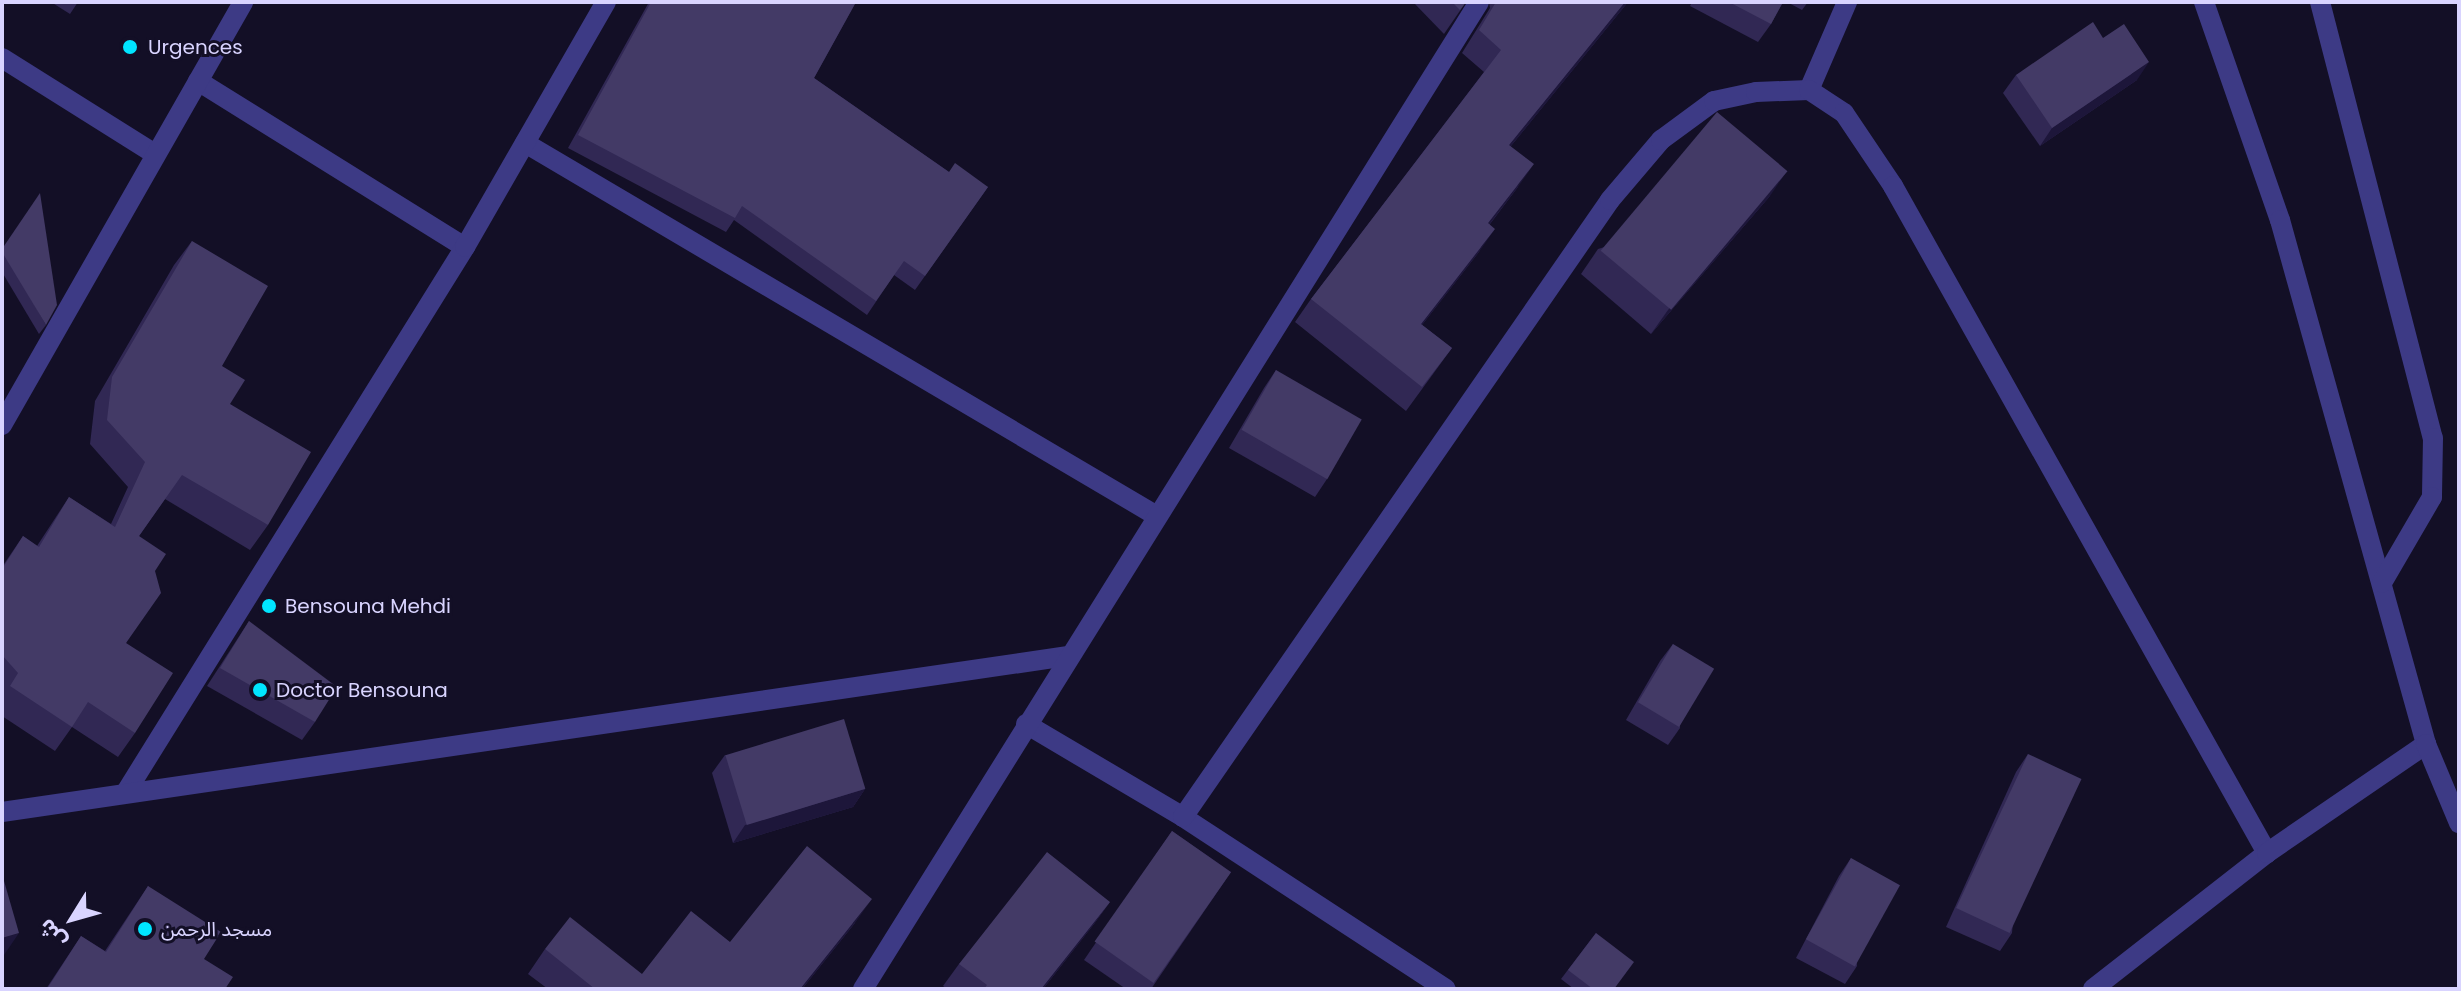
<!DOCTYPE html>
<meta charset="utf-8">
<style>
body{margin:0}
#map{position:relative;width:2461px;height:991px;overflow:hidden;background:#130f26;font-family:Poppins,"Noto Sans Arabic",sans-serif}
div>[style]{position:absolute}
[style*='--x']{left:calc(var(--x)*1px);top:calc(var(--y)*1px);width:calc(var(--w)*1px);rotate:calc(var(--a)*1deg)}
.minor>*{height:20px;margin:-10px;padding:0 10px;transform-origin:10px;border-radius:10px;background:#3d3a85}
.wall>*{inset:0;background:#312854}
.shaded-wall>*{inset:0;background:#1d163a}
.building>*{inset:0;background:#433a66;transform-origin:0 0}
.dots>*{width:22px;height:22px;translate:-50% -50%;box-sizing:border-box;border:4px solid #130f26;border-radius:50%}
span{translate:-50% -50%;white-space:nowrap;text-align:center;line-height:1.15;-webkit-text-stroke:6px #130f26;paint-order:stroke}
.poi-label{font-size:20px;color:#d9d4ff}
.left{translate:0 -50%;text-align:left}
.frame{position:absolute;inset:0;border:4px solid #d9d4ff;pointer-events:none}
.north{position:absolute;left:32px;top:879px;width:80px;height:80px;-webkit-text-stroke:6px #130f26;paint-order:stroke;rotate:233deg;font-size:22px;font-weight:700;line-height:32px;text-align:center;color:#d9d4ff}
.north::after{content:'';display:block;margin:auto;width:28px;height:36px;background:#d9d4ff;clip-path:polygon(50% 0,100% 100%,50% 72%,0 100%)}
</style>
<div id="map">
<div class="minor">
<div style="--x:2204;--y:2;--w:231;--a:70.8"></div>
<div style="--x:2280;--y:220;--w:544;--a:74.43"></div>
<div style="--x:2320;--y:2;--w:450;--a:75.5"></div>
<div style="--x:2433;--y:438;--w:59;--a:91"></div>
<div style="--x:2432;--y:497;--w:99;--a:120.2"></div>
<div style="--x:2;--y:58;--w:181;--a:32.1"></div>
<div style="--x:198;--y:81;--w:314;--a:31.9"></div>
<div style="--x:1809;--y:90;--w:96;--a:-66.6"></div>
<div style="--x:525;--y:143;--w:734;--a:30.55"></div>
<div style="--x:2;--y:425;--w:487;--a:-60.3"></div>
<div style="--x:1026;--y:724;--w:182;--a:30.6"></div>
<div style="--x:1183;--y:817;--w:314;--a:33.2"></div>
<div style="--x:126;--y:792;--w:642;--a:-58.12"></div>
<div style="--x:465;--y:247;--w:283;--a:-60.1"></div>
<div style="--x:2;--y:812;--w:1076;--a:-8.33"></div>
<div style="--x:1183;--y:817;--w:750;--a:-55.31"></div>
<div style="--x:1610;--y:200;--w:79;--a:-49.6"></div>
<div style="--x:1661;--y:140;--w:66;--a:-36.3"></div>
<div style="--x:1714;--y:101;--w:43;--a:-12.1"></div>
<div style="--x:1756;--y:92;--w:53;--a:-2.2"></div>
<div style="--x:1809;--y:90;--w:42;--a:33.3"></div>
<div style="--x:1844;--y:113;--w:88;--a:56.1"></div>
<div style="--x:1893;--y:186;--w:765;--a:60.72"></div>
<div style="--x:863;--y:989;--w:1163;--a:-58.03"></div>
<div style="--x:2093;--y:989;--w:221;--a:-38"></div>
<div style="--x:2267;--y:853;--w:193;--a:-34.4"></div>
<div style="--x:2426;--y:744;--w:86;--a:67.3"></div>
</div>
<div class="wall">
<div style="clip-path:polygon(51px 2px,78px 2px,70px 14px)"></div>
<div style="clip-path:polygon(649px 2px,856px 2px,814px 78px,949px 172px,988px 187px,915px 290px,894px 275px,867px 315px,734px 220px,726px 232px,568px 148px)"></div>
<div style="clip-path:polygon(1413px 2px,1466px 2px,1444px 34px)"></div>
<div style="clip-path:polygon(1489px 2px,1628px 2px,1511px 146px,1518px 187px,1490px 224px,1479px 252px,1422px 325px,1452px 348px,1406px 411px,1295px 322px,1311px 299px,1484px 72px,1462px 53px,1490px 8px)"></div>
<div style="clip-path:polygon(1692px 2px,1783px 2px,1771px 24px,1758px 42px,1690px 6px)"></div>
<div style="clip-path:polygon(1787px 2px,1808px 2px,1802px 10px)"></div>
<div style="clip-path:polygon(2103px 38px,2137px 80px,2040px 146px,2003px 93px,2016px 75px)"></div>
<div style="clip-path:polygon(1770px 196px,1651px 334px,1581px 274px,1598px 249px)"></div>
<div style="clip-path:polygon(192px 241px,230px 404px,268px 525px,250px 550px,165px 499px,139px 536px,155px 571px,126px 643px,135px 733px,118px 757px,72px 727px,55px 751px,2px 716px,2px 567px,23px 536px,37px 546px,69px 497px,111px 524px,128px 487px,90px 444px,95px 401px,174px 265px)"></div>
<div style="clip-path:polygon(2px 248px,46px 325px,39px 334px,2px 272px)"></div>
<div style="clip-path:polygon(1276px 370px,1327px 479px,1315px 497px,1229px 448px,1264px 388px)"></div>
<div style="clip-path:polygon(249px 621px,315px 722px,302px 740px,207px 686px)"></div>
<div style="clip-path:polygon(1673px 644px,1680px 728px,1668px 745px,1626px 720px,1660px 661px)"></div>
<div style="clip-path:polygon(2028px 754px,2012px 933px,2000px 951px,1946px 927px,2016px 772px)"></div>
<div style="clip-path:polygon(725px 755px,865px 789px,853px 807px,733px 843px,712px 773px)"></div>
<div style="clip-path:polygon(1172px 831px,1231px 872px,1151px 989px,1126px 989px,1084px 960px)"></div>
<div style="clip-path:polygon(1851px 858px,1857px 966px,1845px 984px,1796px 958px,1839px 876px)"></div>
<div style="clip-path:polygon(148px 886px,225px 989px,46px 989px,81px 936px,105px 951px)"></div>
<div style="clip-path:polygon(1110px 902px,1094px 924px,1043px 989px,947px 989px,943px 986px,959px 964px)"></div>
<div style="clip-path:polygon(855px 923px,802px 989px,548px 989px,528px 974px,545px 949px,642px 974px,730px 942px)"></div>
<div style="clip-path:polygon(1596px 933px,1614px 989px,1574px 989px,1561px 979px)"></div>
</div>
<div class="shaded-wall">
<div style="clip-path:polygon(1625px 2px,1628px 2px,1493px 168px,1509px 145px)"></div>
<div style="clip-path:polygon(2149px 62px,2137px 80px,2040px 146px,2052px 128px)"></div>
<div style="clip-path:polygon(1534px 164px,1518px 187px,1472px 247px,1488px 223px)"></div>
<div style="clip-path:polygon(1787px 171px,1770px 196px,1651px 334px,1668px 310px)"></div>
<div style="clip-path:polygon(1495px 229px,1479px 252px,1404px 348px,1421px 324px)"></div>
<div style="clip-path:polygon(865px 789px,853px 807px,733px 843px,745px 825px)"></div>
<div style="clip-path:polygon(872px 899px,855px 923px,802px 989px,800px 989px)"></div>
<div style="clip-path:polygon(1110px 902px,1094px 924px,1043px 989px,1041px 989px)"></div>
<div style="clip-path:polygon(19px 933px,2px 958px,2px 938px)"></div>
</div>
<div class="building">
<div style="clip-path:polygon(651px 2px,856px 2px,814px 78px,949px 172px,955px 163px,988px 187px,925px 276px,904px 261px,876px 301px,742px 206px,735px 218px,578px 135px)"></div>
<div style="clip-path:polygon(1452px 2px,1466px 2px,1460px 10px)"></div>
<div style="clip-path:polygon(1496px 2px,1625px 2px,1509px 145px,1534px 164px,1488px 223px,1495px 229px,1421px 324px,1452px 348px,1422px 387px,1311px 299px,1501px 50px,1479px 30px)"></div>
<div style="clip-path:polygon(1729px 2px,1783px 2px,1771px 24px)"></div>
<div style="clip-path:polygon(2093px 22px,2103px 38px,2124px 24px,2149px 62px,2052px 128px,2016px 75px)"></div>
<div style="left:1717px;top:112px;width:92px;height:181px;rotate:40deg"></div>
<div style="clip-path:polygon(40px 193px,57px 305px,46px 325px,2px 252px,2px 249px)"></div>
<div style="clip-path:polygon(192px 241px,268px 286px,222px 366px,245px 380px,230px 404px,311px 452px,268px 525px,182px 475px,139px 536px,166px 554px,155px 571px,161px 593px,126px 643px,173px 673px,135px 733px,88px 702px,72px 727px,10px 686px,18px 673px,2px 655px,2px 569px,23px 536px,39px 547px,69px 497px,115px 527px,145px 462px,107px 420px,112px 377px)"></div>
<div style="left:1276px;top:370px;width:99px;height:69px;rotate:30deg"></div>
<div style="clip-path:polygon(249px 621px,337px 687px,315px 722px,220px 668px)"></div>
<div style="left:1673px;top:644px;width:48px;height:68px;rotate:31deg"></div>
<div style="left:844px;top:719px;width:73px;height:124px;rotate:73deg"></div>
<div style="left:2028px;top:754px;width:59px;height:170px;rotate:25deg"></div>
<div style="left:1172px;top:831px;width:72px;height:135px;rotate:35deg"></div>
<div style="clip-path:polygon(807px 846px,872px 899px,800px 989px,595px 989px,545px 949px,570px 917px,642px 974px,691px 911px,730px 942px)"></div>
<div style="clip-path:polygon(1047px 852px,1110px 902px,1041px 989px,984px 989px,987px 985px,959px 964px)"></div>
<div style="left:1851px;top:858px;width:56px;height:93px;rotate:29deg"></div>
<div style="clip-path:polygon(2px 874px,19px 933px,2px 938px)"></div>
<div style="clip-path:polygon(148px 886px,221px 932px,204px 959px,233px 977px,225px 989px,47px 989px,81px 936px,106px 952px)"></div>
<div style="clip-path:polygon(1596px 933px,1634px 962px,1614px 989px,1593px 989px,1568px 970px)"></div>
</div>
<div class="dots">
<div style="left:130px;top:47px;background:#00e5ff"></div>
<div style="left:269px;top:606px;background:#00e5ff"></div>
<div style="left:260px;top:690px;background:#00e5ff"></div>
<div style="left:145px;top:929px;background:#00e5ff"></div>
</div>
<div class="poi-label">
<span class="left" style="left:148px;top:47px">Urgences</span>
<span class="left" style="left:285px;top:606px">Bensouna Mehdi</span>
<span class="left" style="left:276px;top:690px">Doctor Bensouna</span>
<span class="left" style="left:161px;top:929px">مسجد الرحمن</span>
</div>
<div class="frame"></div>
<div class="north">ش</div>
</div>
